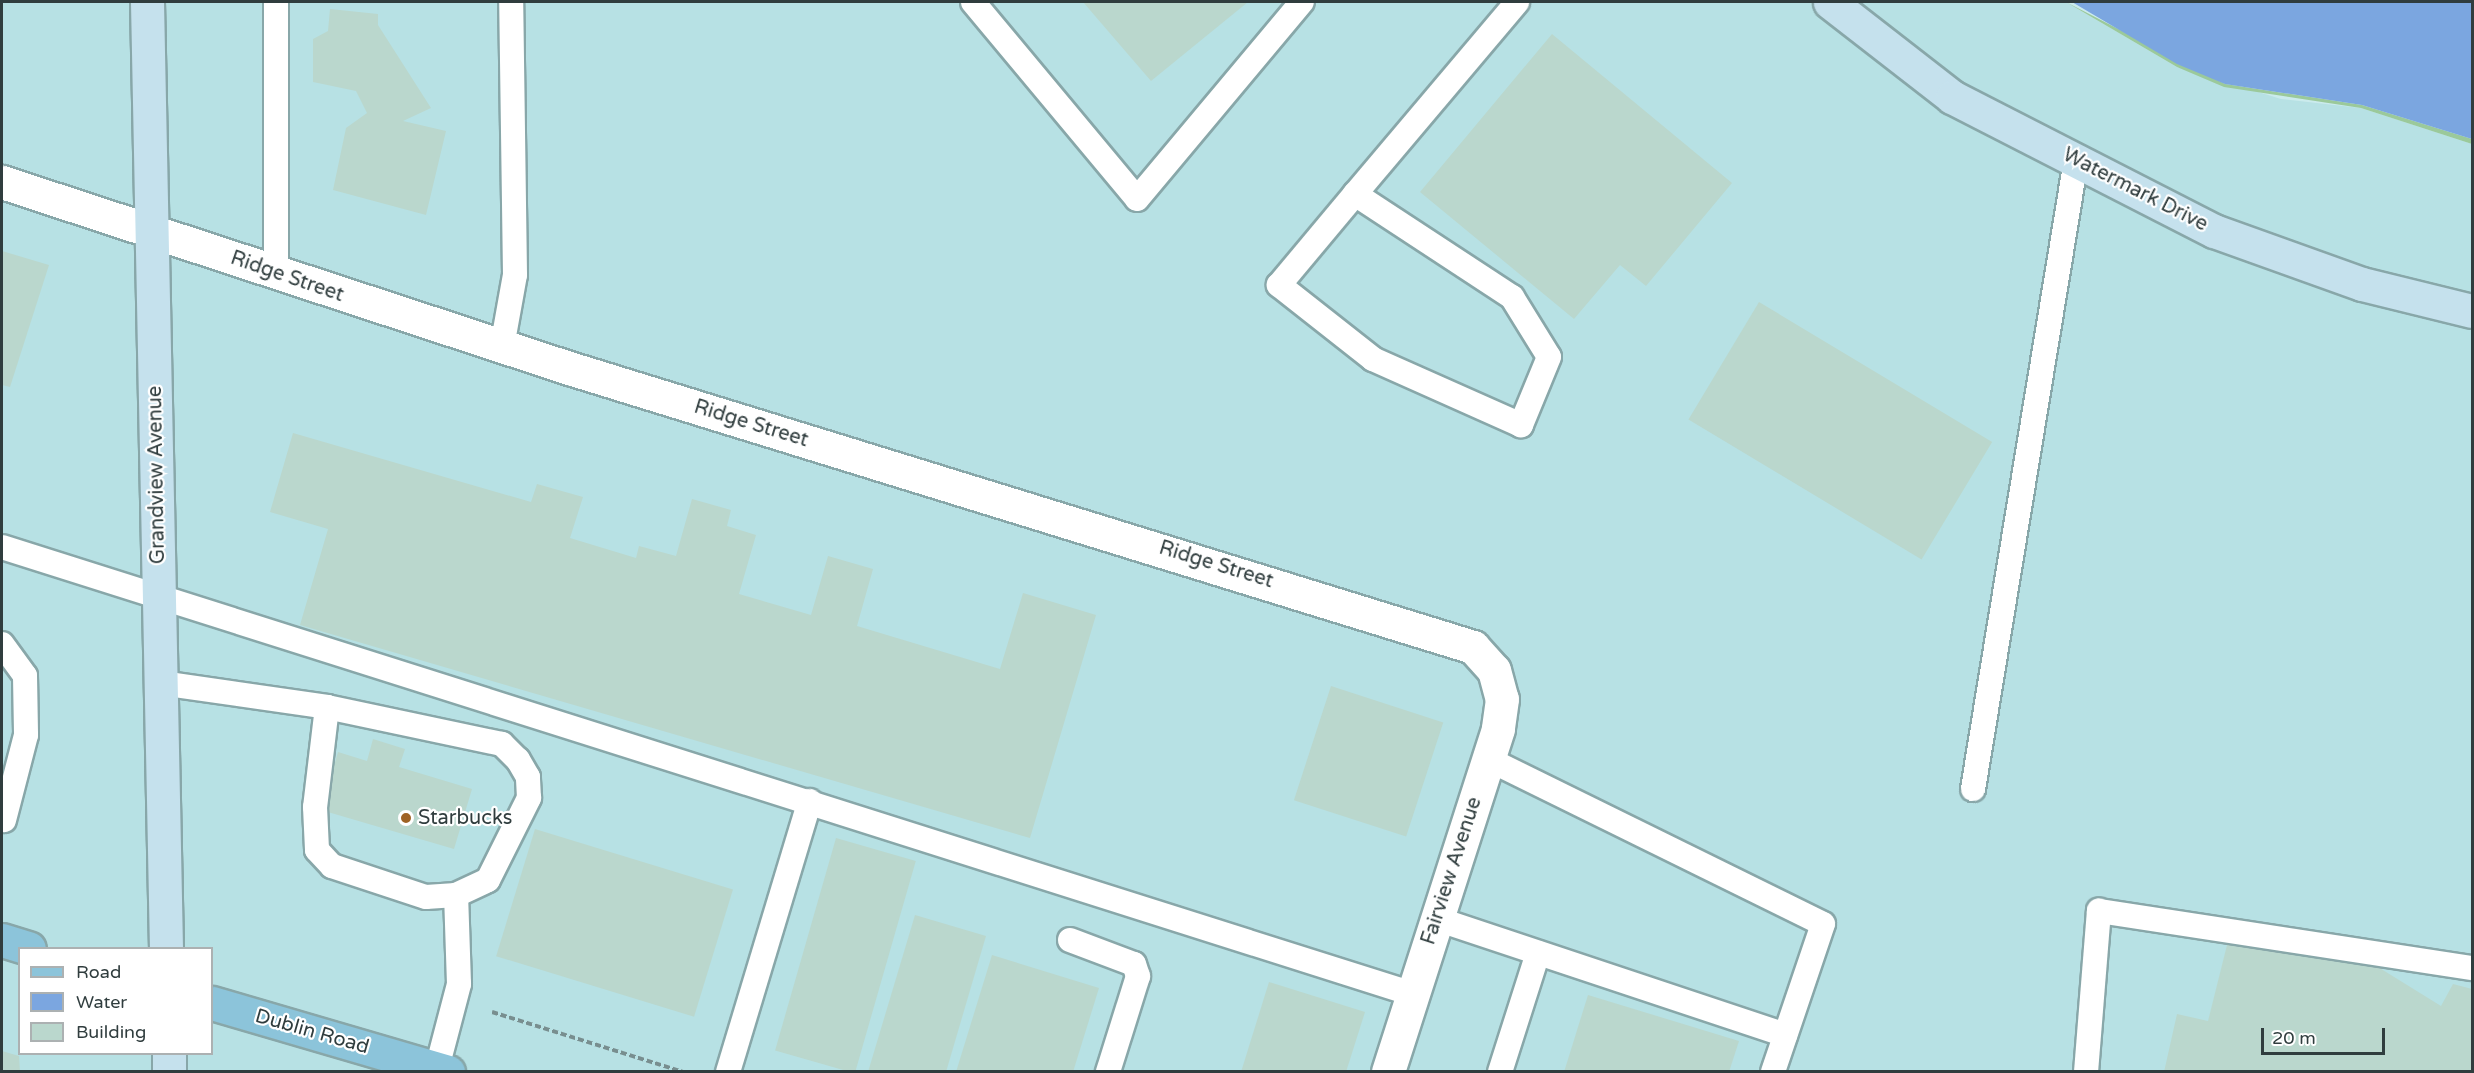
<!DOCTYPE html>
<style>
body{margin:0}
#map{position:relative;width:2474px;height:1073px;overflow:hidden;background:#cbebed;font-family:"Varela Round",sans-serif}
div>[style]{position:absolute}
[style*='--x']{left:calc(var(--x)*1px);top:calc(var(--y)*1px);width:calc(var(--w)*1px);rotate:calc(var(--a)*1deg)}
.built>*{inset:0;background:#b7e1e4}
.green>*{inset:0;background:#9bc99b}
.water>*{inset:0;background:#7ba6e0}
.building>*{inset:0;background:#bad7cd;transform-origin:0 0}
.path>*{height:4px;margin-top:-2px;transform-origin:0;background:repeating-linear-gradient(90deg,#788e8f 0 6px,transparent 0 9px)}
.roads{filter:drop-shadow(2px 0 #88a7a9) drop-shadow(-2px 0 #88a7a9) drop-shadow(0 2px #88a7a9) drop-shadow(0 -2px #88a7a9)}
.lane>*{height:24px;margin:-12px;padding:0 12px;transform-origin:12px;border-radius:12px;background:#fff}
.street>*{height:33px;margin:-16.5px;padding:0 16.5px;transform-origin:16.5px;border-radius:16.5px;background:#fff}
.secondary>*{height:33px;margin:-16.5px;padding:0 16.5px;transform-origin:16.5px;border-radius:16.5px;background:#c5e1ed}
.primary>*{height:33px;margin:-16.5px;padding:0 16.5px;transform-origin:16.5px;border-radius:16.5px;background:#8cc4da}
.dots>*{width:16px;height:16px;translate:-50% -50%;box-sizing:border-box;border:3px solid #fff;border-radius:50%}
span{translate:-50% -50%;white-space:nowrap;text-align:center;line-height:1.15;-webkit-text-stroke:4.5px #fff;paint-order:stroke}
.street-label{font-size:20px;color:#303d3e}
.poi-label{font-size:20px;color:#303d3e}
.left{translate:0 -50%;text-align:left}
.frame{position:absolute;inset:0;border:3px solid #303d3e;pointer-events:none}
.legend{position:absolute;left:18px;top:947px;width:195px;height:108px;box-sizing:border-box;background:#fff;border:2px solid #acb1b2;margin:0;padding:8px 10px;list-style:none;font-size:18px;color:#303d3e}
.legend li{display:flex;align-items:center;gap:12px;height:30px}
.legend b{width:30px;border:2px solid #acb1b2}
.scale{position:absolute;left:2261px;top:1028px;width:124px;height:27px;box-sizing:border-box;border:3px solid #303d3e;border-top:0;padding-left:8px;font-size:18px;line-height:21px;white-space:nowrap;color:#303d3e;-webkit-text-stroke:4px #fff;paint-order:stroke}
</style>
<div id="map">
<div class="built">
<div style="clip-path:polygon(evenodd,2px 2px,2066px 2px,2177px 67px,2281px 99px,2361px 108px,2472px 144px,2472px 1071px,2px 1072px,2px 2px,20px 948px,212px 948px,212px 1054px,20px 1054px,20px 948px)"></div>
</div>
<div class="green">
<div style="clip-path:polygon(2066px 2px,2225px 84px,2362px 105px,2472px 139px,2472px 144px,2361px 108px,2224px 87px,2177px 67px)"></div>
</div>
<div class="water">
<div style="clip-path:polygon(2072px 2px,2472px 2px,2472px 139px,2362px 105px,2225px 84px,2177px 64px)"></div>
</div>
<div class="building">
<div style="clip-path:polygon(1083px 2px,1248px 2px,1151px 81px)"></div>
<div style="clip-path:polygon(330px 9px,378px 14px,378px 25px,431px 108px,403px 121px,446px 131px,426px 215px,333px 190px,346px 128px,367px 113px,356px 91px,313px 82px,313px 39px,328px 31px)"></div>
<div style="clip-path:polygon(1552px 34px,1732px 183px,1646px 286px,1620px 265px,1574px 319px,1420px 192px)"></div>
<div style="clip-path:polygon(2px 251px,49px 265px,10px 387px,2px 385px)"></div>
<div style="left:1759px;top:302px;width:272px;height:137px;rotate:31deg"></div>
<div style="clip-path:polygon(293px 433px,531px 502px,537px 484px,583px 497px,570px 538px,636px 558px,639px 546px,676px 556px,692px 499px,731px 510px,727px 526px,756px 535px,739px 594px,811px 615px,828px 556px,873px 569px,857px 626px,1000px 669px,1023px 593px,1096px 615px,1030px 838px,300px 625px,328px 529px,270px 512px)"></div>
<div style="left:1331px;top:686px;width:118px;height:120px;rotate:18deg"></div>
<div style="clip-path:polygon(373px 739px,405px 749px,399px 767px,472px 789px,454px 849px,321px 810px,338px 752px,367px 761px)"></div>
<div style="left:535px;top:829px;width:207px;height:133px;rotate:17deg"></div>
<div style="left:836px;top:838px;width:83px;height:221px;rotate:16deg"></div>
<div style="clip-path:polygon(915px 915px,986px 936px,946px 1072px,868px 1072px)"></div>
<div style="clip-path:polygon(2229px 937px,2378px 967px,2441px 1006px,2453px 984px,2472px 989px,2472px 1072px,2164px 1072px,2177px 1014px,2208px 1021px)"></div>
<div style="clip-path:polygon(992px 955px,1099px 988px,1073px 1072px,956px 1072px)"></div>
<div style="clip-path:polygon(1269px 982px,1365px 1012px,1346px 1072px,1241px 1072px)"></div>
<div style="clip-path:polygon(1588px 995px,1739px 1041px,1729px 1072px,1564px 1072px)"></div>
<div style="clip-path:polygon(2px 1051px,19px 1056px,20px 1072px,2px 1072px)"></div>
</div>
<div class="path">
<div style="--x:492;--y:1012;--w:200;--a:17.4"></div>
</div>
<div class="roads">
<div class="lane">
<div style="--x:973;--y:2;--w:256;--a:50.2"></div>
<div style="--x:1137;--y:199;--w:257;--a:-50.1"></div>
<div style="--x:1355;--y:194;--w:188;--a:33.3"></div>
<div style="--x:1512;--y:297;--w:70;--a:58.3"></div>
<div style="--x:1549;--y:357;--w:74;--a:112.4"></div>
<div style="--x:1521;--y:425;--w:162;--a:-156"></div>
<div style="--x:1373;--y:359;--w:120;--a:-141.8"></div>
<div style="--x:1279;--y:285;--w:119;--a:-50.1"></div>
<div style="--x:1355;--y:194;--w:251;--a:-49.8"></div>
<div style="--x:276;--y:273;--w:271;--a:-90"></div>
<div style="--x:502;--y:347;--w:73;--a:-79.8"></div>
<div style="--x:515;--y:275;--w:273;--a:-90.8"></div>
<div style="--x:2;--y:547;--w:1480;--a:17.58"></div>
<div style="--x:2;--y:644;--w:39;--a:54"></div>
<div style="--x:25;--y:676;--w:59;--a:89"></div>
<div style="--x:26;--y:735;--w:88;--a:104.5"></div>
<div style="--x:161;--y:683;--w:168;--a:8.2"></div>
<div style="--x:327;--y:707;--w:101;--a:96.8"></div>
<div style="--x:315;--y:807;--w:43;--a:87.3"></div>
<div style="--x:317;--y:850;--w:22;--a:47"></div>
<div style="--x:332;--y:866;--w:99;--a:18.3"></div>
<div style="--x:426;--y:897;--w:30;--a:-4"></div>
<div style="--x:456;--y:895;--w:35;--a:-25"></div>
<div style="--x:488;--y:880;--w:92;--a:-63.4"></div>
<div style="--x:529;--y:798;--w:21;--a:-93"></div>
<div style="--x:528;--y:777;--w:20;--a:-120"></div>
<div style="--x:518;--y:760;--w:23;--a:-135"></div>
<div style="--x:502;--y:744;--w:179;--a:-168.1"></div>
<div style="--x:1488;--y:759;--w:373;--a:26.2"></div>
<div style="--x:1823;--y:924;--w:156;--a:108.7"></div>
<div style="--x:1973;--y:789;--w:637;--a:-80.7"></div>
<div style="--x:1437;--y:919;--w:367;--a:18.4"></div>
<div style="--x:1070;--y:940;--w:68;--a:20.6"></div>
<div style="--x:1134;--y:964;--w:13;--a:72"></div>
<div style="--x:1138;--y:976;--w:101;--a:107.4"></div>
<div style="--x:437;--y:1068;--w:87;--a:-75.3"></div>
<div style="--x:459;--y:984;--w:89;--a:-91.9"></div>
<div style="--x:728;--y:1072;--w:283;--a:-73.2"></div>
<div style="--x:1500;--y:1072;--w:125;--a:-72.3"></div>
<div style="--x:2086;--y:1072;--w:162;--a:-85.4"></div>
<div style="--x:2099;--y:911;--w:377;--a:8.7"></div>
</div>
<div class="street">
<div style="--x:2;--y:182;--w:597;--a:18.16"></div>
<div style="--x:569;--y:368;--w:946;--a:17.15"></div>
<div style="--x:1473;--y:647;--w:31;--a:48"></div>
<div style="--x:1494;--y:670;--w:30;--a:75"></div>
<div style="--x:1502;--y:699;--w:30;--a:98"></div>
<div style="--x:1498;--y:729;--w:360;--a:107.8"></div>
</div>
<div class="secondary">
<div style="--x:147;--y:2;--w:946;--a:88.85"></div>
<div style="--x:1830;--y:2;--w:155;--a:37.9"></div>
<div style="--x:1952;--y:97;--w:294;--a:27.1"></div>
<div style="--x:2214;--y:231;--w:157;--a:19.7"></div>
<div style="--x:2362;--y:284;--w:113;--a:13.8"></div>
<div style="--x:169;--y:1054;--w:18;--a:90"></div>
</div>
<div class="primary">
<div style="--x:2;--y:940;--w:28;--a:17"></div>
<div style="--x:212;--y:1003;--w:246;--a:16.3"></div>
</div>
</div>
<div class="dots">
<div style="left:406px;top:818px;background:#9e6224"></div>
</div>
<div class="street-label">
<span style="left:2135px;top:190px;rotate:27deg">Watermark Drive</span>
<span style="left:287px;top:277px;rotate:19deg">Ridge Street</span>
<span style="left:751px;top:424px;rotate:17deg">Ridge Street</span>
<span style="left:157px;top:475px;rotate:-91deg">Grandview Avenue</span>
<span style="left:1216px;top:565px;rotate:17deg">Ridge Street</span>
<span style="left:1452px;top:871px;rotate:-72deg">Fairview Avenue</span>
<span style="left:312px;top:1032px;rotate:16deg">Dublin Road</span>
</div>
<div class="poi-label">
<span class="left" style="left:418px;top:818px">Starbucks</span>
</div>
<div class="frame"></div>
<ul class="legend">
<li><b style="height:8px;background:#8cc4da"></b>Road</li>
<li><b style="height:16px;background:#7ba6e0"></b>Water</li>
<li><b style="height:16px;background:#bad7cd"></b>Building</li>
</ul>
<div class="scale">20 m</div>
</div>
